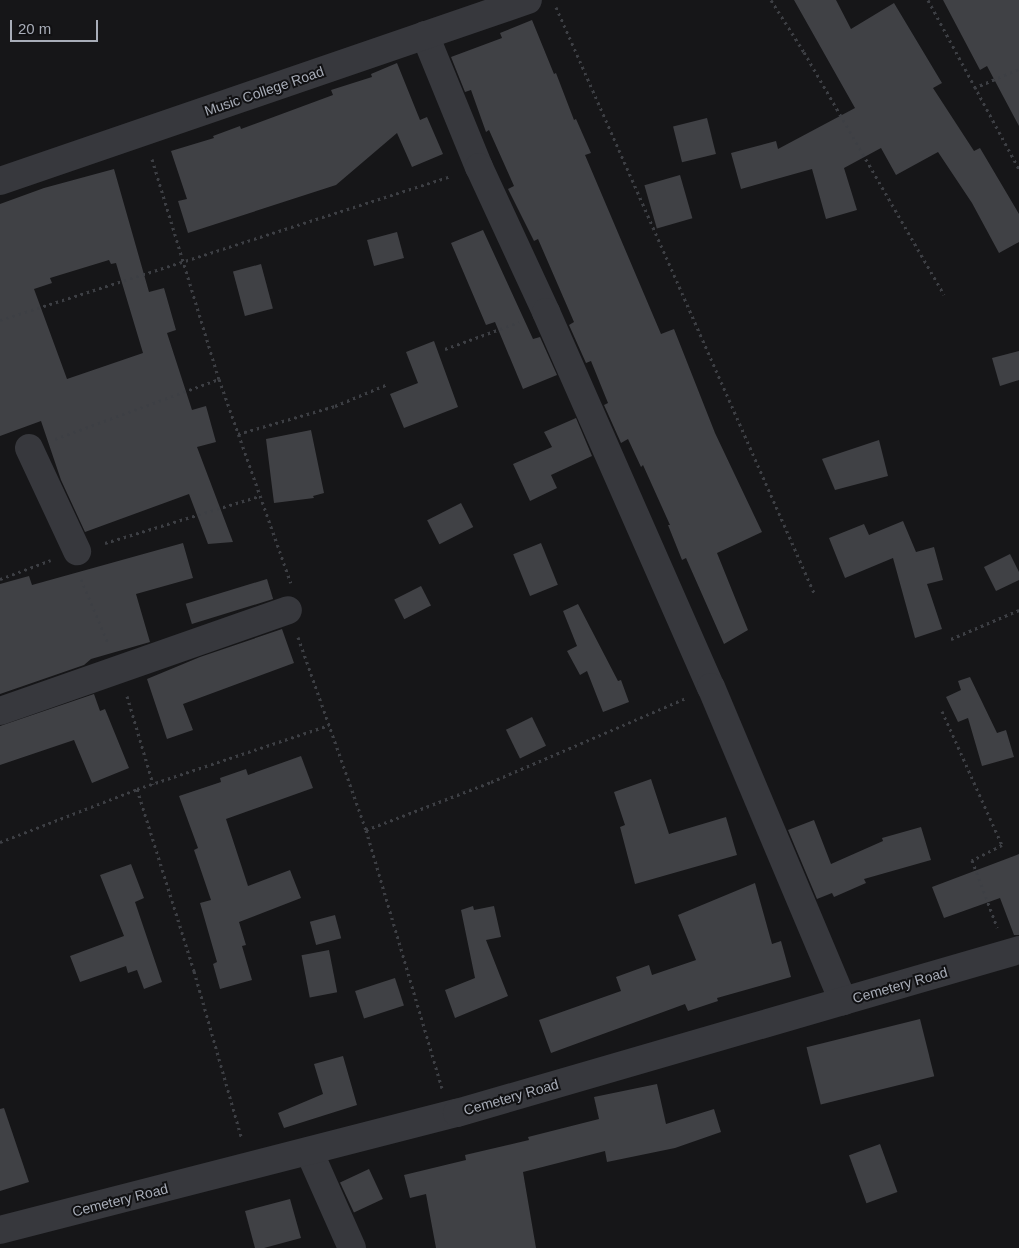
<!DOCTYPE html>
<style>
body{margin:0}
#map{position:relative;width:1019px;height:1248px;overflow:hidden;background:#161618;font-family:Arial,sans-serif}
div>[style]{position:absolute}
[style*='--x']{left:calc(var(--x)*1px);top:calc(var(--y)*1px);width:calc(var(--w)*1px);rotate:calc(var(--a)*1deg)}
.building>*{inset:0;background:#404145;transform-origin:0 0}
.path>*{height:3px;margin-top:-1.5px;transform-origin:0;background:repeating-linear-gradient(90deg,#3d3f44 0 2.5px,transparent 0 6.5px)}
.minor>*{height:28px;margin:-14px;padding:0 14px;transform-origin:14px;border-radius:14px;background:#37383d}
span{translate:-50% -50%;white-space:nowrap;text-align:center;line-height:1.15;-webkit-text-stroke:4px #111113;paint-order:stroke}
.street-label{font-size:14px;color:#a8adb8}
.scale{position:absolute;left:10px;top:20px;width:88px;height:22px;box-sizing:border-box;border:2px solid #a8adb8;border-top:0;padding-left:6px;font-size:15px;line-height:18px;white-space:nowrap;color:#a8adb8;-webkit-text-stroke:4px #111113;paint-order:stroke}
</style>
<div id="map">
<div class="building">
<div style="clip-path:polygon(794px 0,836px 0,851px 29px,894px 3px,942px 83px,933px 88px,974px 151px,980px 148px,1019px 214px,1019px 242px,999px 253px,972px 203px,938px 152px,896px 175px,881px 148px,844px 168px,857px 210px,826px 219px,812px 169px,741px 189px,731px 153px,776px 141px,778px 149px,855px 108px)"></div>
<div style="clip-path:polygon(943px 0,1019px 0,1019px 126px,987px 66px,980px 70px)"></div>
<div style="clip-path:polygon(532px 20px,554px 74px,556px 73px,574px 120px,576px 119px,591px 153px,585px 155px,661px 334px,674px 329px,715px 433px,762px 532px,717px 553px,748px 630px,724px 644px,686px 558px,682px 560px,668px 525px,670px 525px,643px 465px,641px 467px,628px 439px,621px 443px,604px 405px,608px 403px,591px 361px,586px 363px,569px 325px,574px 322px,538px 239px,534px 241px,508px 189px,514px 186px,489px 130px,486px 132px,471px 90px,465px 92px,451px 57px,502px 38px,500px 33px)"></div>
<div style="clip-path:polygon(397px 63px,420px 120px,427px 117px,443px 154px,412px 167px,397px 133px,336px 185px,188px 233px,178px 201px,187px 199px,171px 151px,214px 138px,213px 136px,240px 126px,241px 129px,333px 95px,331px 90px,372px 77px,371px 74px)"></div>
<div style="left:707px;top:118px;width:37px;height:35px;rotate:76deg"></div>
<div style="clip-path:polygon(evenodd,114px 169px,149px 292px,164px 288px,176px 330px,167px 333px,192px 410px,206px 406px,216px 442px,197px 447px,233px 542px,208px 544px,189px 494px,85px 532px,61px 480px,41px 421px,0 436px,0 204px,44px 188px,114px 169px,109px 260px,111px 264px,116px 263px,143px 353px,67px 379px,34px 289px,52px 283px,50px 278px,109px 260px)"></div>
<div style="left:680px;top:175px;width:45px;height:37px;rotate:74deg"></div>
<div style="clip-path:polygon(483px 230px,533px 339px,540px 337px,557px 375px,523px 389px,495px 322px,486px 325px,451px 243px)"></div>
<div style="left:397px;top:232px;width:27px;height:31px;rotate:75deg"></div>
<div style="left:261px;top:264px;width:46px;height:29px;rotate:75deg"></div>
<div style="clip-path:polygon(434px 341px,458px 407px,404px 428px,390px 394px,418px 383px,406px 352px)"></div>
<div style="clip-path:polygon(1019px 351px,1019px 380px,1000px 386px,992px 358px)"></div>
<div style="clip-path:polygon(576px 418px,592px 456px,551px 475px,557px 488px,530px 501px,513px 464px,552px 447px,544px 432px)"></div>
<div style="clip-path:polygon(311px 430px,324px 493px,313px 496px,314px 498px,274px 503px,266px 439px)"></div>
<div style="clip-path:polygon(879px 440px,888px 476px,835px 490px,822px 459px)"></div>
<div style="left:461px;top:503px;width:27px;height:38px;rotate:63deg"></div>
<div style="clip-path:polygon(903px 521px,916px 552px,934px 547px,943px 580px,927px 584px,942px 629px,915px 638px,893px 558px,845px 578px,829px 538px,864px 524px,869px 535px)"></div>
<div style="clip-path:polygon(183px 543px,193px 578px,136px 594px,150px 642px,91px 659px,84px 665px,0 694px,0 584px,29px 576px,32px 585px)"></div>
<div style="left:541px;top:543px;width:45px;height:30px;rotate:68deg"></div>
<div style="clip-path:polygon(1010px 554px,1019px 572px,1019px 580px,996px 591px,984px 567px)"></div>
<div style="left:267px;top:579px;width:21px;height:85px;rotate:73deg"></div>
<div style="left:421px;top:586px;width:22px;height:30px;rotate:63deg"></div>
<div style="clip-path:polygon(578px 604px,618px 681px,621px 680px,629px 702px,603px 712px,587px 671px,580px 675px,567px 651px,577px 646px,563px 611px)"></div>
<div style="clip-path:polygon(282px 629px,294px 663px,183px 704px,193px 730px,167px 739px,147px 679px,200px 657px)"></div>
<div style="clip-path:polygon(970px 677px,997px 733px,1006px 730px,1014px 757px,982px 766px,968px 718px,958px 722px,946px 697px,961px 690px,958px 681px)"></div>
<div style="clip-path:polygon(94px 694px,100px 711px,105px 709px,129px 768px,92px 783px,74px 740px,0 765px,0 726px)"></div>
<div style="left:532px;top:717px;width:32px;height:29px;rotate:64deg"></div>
<div style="clip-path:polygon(301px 756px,313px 788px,226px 819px,248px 886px,290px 870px,301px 898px,239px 922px,246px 945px,242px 946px,252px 980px,220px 989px,213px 964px,217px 962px,200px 903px,211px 900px,194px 850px,198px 848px,179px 796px,221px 782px,220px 778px,246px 769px,248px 775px)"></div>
<div style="clip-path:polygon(651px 779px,669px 834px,726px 817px,737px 855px,635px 884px,620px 827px,625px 825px,614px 792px)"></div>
<div style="clip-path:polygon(814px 820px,831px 864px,883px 841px,882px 838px,921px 827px,931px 860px,864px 879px,866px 883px,834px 897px,832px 893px,817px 899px,788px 830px)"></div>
<div style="clip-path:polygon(1019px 854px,1019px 935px,1014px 935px,1000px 898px,944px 918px,932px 887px)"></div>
<div style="clip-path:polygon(131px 864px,144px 898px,135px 902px,162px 982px,144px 989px,137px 970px,128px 973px,126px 966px,80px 982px,70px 956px,124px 936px,100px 875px)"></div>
<div style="clip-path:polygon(755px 883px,772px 944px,781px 941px,791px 977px,717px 998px,718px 1001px,688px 1011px,685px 1004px,551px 1053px,539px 1020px,621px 991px,616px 977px,649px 965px,652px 975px,696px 960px,678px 915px)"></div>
<div style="clip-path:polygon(473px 906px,474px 910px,494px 906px,501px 937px,486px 940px,508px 996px,455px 1018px,445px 990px,475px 978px,461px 910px)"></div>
<div style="left:335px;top:915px;width:24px;height:26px;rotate:75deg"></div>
<div style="left:329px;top:950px;width:43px;height:28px;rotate:79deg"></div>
<div style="left:395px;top:978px;width:29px;height:42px;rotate:72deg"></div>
<div style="left:920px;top:1019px;width:59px;height:117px;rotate:76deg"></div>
<div style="clip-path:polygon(343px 1056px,357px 1105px,284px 1128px,278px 1113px,323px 1094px,314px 1064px)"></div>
<div style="clip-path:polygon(657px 1084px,666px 1124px,714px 1109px,721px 1132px,675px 1148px,607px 1162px,605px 1151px,523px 1172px,536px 1248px,436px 1248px,426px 1194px,410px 1198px,404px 1175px,466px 1160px,465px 1155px,529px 1140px,528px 1137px,599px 1119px,594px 1097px)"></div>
<div style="clip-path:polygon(4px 1108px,29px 1182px,0 1191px,0 1109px)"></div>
<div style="left:880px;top:1144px;width:51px;height:33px;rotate:70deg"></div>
<div style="left:369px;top:1169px;width:33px;height:32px;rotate:65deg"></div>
<div style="clip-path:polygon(290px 1199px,301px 1238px,264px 1248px,255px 1248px,245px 1211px)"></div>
</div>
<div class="path">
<div style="--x:771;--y:0;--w:62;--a:57.6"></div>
<div style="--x:804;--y:52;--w:280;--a:60"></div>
<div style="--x:928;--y:0;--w:192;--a:61.7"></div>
<div style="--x:556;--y:7;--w:643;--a:66.23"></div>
<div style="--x:974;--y:88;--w:49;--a:-22.9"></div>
<div style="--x:152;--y:159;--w:230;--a:73.1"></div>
<div style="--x:219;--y:379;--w:216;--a:70.6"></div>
<div style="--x:0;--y:320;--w:474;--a:-17.7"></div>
<div style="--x:445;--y:349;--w:79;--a:-20"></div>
<div style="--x:238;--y:434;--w:101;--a:-16.1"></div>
<div style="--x:335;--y:406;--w:57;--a:-22.5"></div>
<div style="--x:55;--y:439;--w:175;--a:-20.1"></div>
<div style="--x:105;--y:543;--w:162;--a:-16.9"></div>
<div style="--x:0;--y:579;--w:54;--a:-20.4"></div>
<div style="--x:81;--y:579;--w:69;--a:67.1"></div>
<div style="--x:298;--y:637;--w:205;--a:70.6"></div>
<div style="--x:366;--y:830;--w:269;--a:73.6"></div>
<div style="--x:951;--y:639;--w:74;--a:-23.1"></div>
<div style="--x:127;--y:696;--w:92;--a:73.5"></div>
<div style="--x:942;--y:711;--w:147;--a:65.9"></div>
<div style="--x:1002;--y:845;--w:34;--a:153"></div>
<div style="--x:972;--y:860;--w:72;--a:69.5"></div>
<div style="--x:137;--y:789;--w:191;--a:72.6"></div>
<div style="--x:194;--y:971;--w:175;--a:74.1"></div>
<div style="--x:366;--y:830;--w:134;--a:-21"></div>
<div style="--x:491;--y:782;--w:212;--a:-23.3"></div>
<div style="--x:0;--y:842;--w:147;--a:-21.1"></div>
<div style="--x:137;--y:789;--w:202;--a:-18.4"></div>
</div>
<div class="minor">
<div style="--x:425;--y:35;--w:143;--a:67.8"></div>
<div style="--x:479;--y:167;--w:160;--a:65.2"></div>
<div style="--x:546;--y:312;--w:410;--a:66.3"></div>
<div style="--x:711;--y:687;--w:341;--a:67.2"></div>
<div style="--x:0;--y:181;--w:558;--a:-18.92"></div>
<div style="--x:29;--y:448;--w:114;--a:65"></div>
<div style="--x:0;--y:711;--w:305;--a:-19.3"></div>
<div style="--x:309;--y:1151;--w:106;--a:66.1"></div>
<div style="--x:0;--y:1230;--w:472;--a:-14.4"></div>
<div style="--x:457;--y:1113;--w:585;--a:-16.17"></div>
</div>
<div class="street-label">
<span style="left:264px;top:91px;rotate:-19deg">Music College Road</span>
<span style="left:900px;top:985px;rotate:-16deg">Cemetery Road</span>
<span style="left:511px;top:1097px;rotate:-16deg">Cemetery Road</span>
<span style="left:120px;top:1200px;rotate:-14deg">Cemetery Road</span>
</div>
<div class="scale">20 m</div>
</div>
